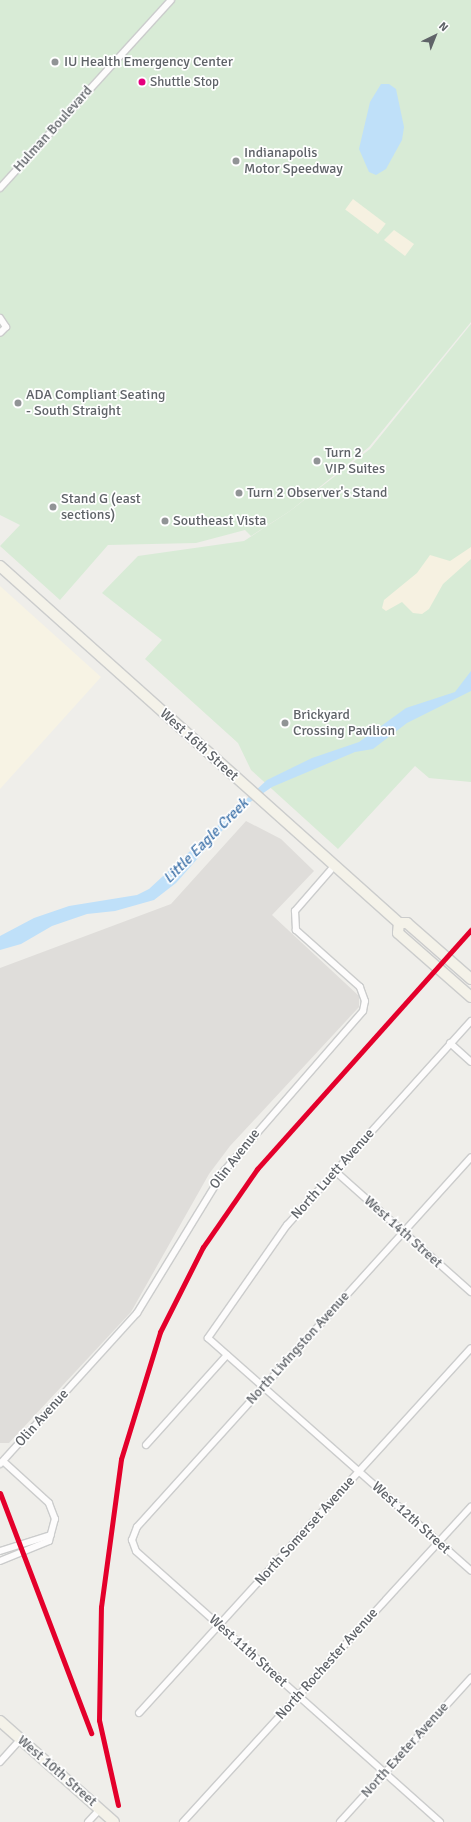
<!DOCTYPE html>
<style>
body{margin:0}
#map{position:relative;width:471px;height:1822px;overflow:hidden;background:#efeeea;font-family:Signika,sans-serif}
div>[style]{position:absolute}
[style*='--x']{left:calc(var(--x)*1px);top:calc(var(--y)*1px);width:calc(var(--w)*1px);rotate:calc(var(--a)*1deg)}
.commercial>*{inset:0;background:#f7f3e4}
.industrial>*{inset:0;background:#dfddda}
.green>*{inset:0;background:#d8ebd6}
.sand>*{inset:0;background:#f6f1e1;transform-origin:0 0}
.water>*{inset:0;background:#bfe0f9}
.roads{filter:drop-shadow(1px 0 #cbcccc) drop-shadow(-1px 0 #cbcccc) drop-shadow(0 1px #cbcccc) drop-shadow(0 -1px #cbcccc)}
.street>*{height:6px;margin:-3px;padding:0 3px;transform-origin:3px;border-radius:3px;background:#fdfcfc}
.primary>*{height:10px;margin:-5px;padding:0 5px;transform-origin:5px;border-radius:5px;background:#f4f2e9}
.rail-1>*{height:5px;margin:-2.5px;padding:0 2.5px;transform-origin:2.5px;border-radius:2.5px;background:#e4002b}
.dots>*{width:11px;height:11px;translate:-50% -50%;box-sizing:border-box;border:2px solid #fff;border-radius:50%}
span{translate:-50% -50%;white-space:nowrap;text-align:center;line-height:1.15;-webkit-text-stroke:3.5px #fff;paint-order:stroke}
.bus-label{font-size:13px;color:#5f6368}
.left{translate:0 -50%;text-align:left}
.poi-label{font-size:14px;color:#5f6368}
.street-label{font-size:14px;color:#5f6368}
.water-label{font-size:15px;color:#4174aa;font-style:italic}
.north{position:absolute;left:415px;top:16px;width:40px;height:40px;-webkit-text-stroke:3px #fff;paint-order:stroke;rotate:43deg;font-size:11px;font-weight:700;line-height:16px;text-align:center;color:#5f6368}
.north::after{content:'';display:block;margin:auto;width:14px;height:18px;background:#5f6368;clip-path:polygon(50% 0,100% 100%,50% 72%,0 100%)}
</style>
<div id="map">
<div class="commercial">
<div style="clip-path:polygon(0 586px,101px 677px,0 789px)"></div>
</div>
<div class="industrial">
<div style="clip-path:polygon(246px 821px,281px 839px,314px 871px,272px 915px,359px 996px,359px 1007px,230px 1146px,209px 1174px,131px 1312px,9px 1443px,0 1443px,0 968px,171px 904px)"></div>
</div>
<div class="green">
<div style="clip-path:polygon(0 0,471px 0,471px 322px,369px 447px,290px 511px,251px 536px,245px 530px,196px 543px,108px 545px,60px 600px,0 546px,20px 525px,0 515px)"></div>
<div style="clip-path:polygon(471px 324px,471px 782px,429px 778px,415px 766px,338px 849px,251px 770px,238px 743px,145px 659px,162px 640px,102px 593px,138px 556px,244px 541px,290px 511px,370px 449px)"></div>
</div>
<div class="sand">
<div style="left:353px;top:199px;width:41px;height:13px;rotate:37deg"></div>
<div style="clip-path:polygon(394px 230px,414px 244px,405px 256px,384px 240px)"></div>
<div style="clip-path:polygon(471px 547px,471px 559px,443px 584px,429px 609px,422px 614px,413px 613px,402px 602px,386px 611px,382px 608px,384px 600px,417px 573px,430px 555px,450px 561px)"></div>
</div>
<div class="water">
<div style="clip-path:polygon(381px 84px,389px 84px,396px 89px,404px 127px,402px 140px,386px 169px,376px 175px,369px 172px,359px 149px,370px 102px)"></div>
<div style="clip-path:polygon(471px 671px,471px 691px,407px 723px,373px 749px,355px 752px,272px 787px,243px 807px,176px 883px,154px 900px,115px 911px,87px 914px,52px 926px,21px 944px,0 950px,0 936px,34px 918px,69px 906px,137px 895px,149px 889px,267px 780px,312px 758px,359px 742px,406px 708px,455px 692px)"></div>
</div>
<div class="roads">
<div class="street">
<div style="--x:0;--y:188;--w:254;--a:-47.7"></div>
<div style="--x:0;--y:318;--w:11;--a:56"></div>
<div style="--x:6;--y:327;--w:8;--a:135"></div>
<div style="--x:471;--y:1021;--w:275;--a:132"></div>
<div style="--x:287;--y:1225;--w:138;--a:125"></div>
<div style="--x:208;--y:1338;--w:351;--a:41.5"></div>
<div style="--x:450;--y:1043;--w:28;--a:42"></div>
<div style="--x:335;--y:1171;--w:182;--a:41.7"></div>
<div style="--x:146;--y:1445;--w:121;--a:-48"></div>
<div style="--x:0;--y:1464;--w:204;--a:-47.8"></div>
<div style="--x:137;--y:1313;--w:167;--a:-58.5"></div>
<div style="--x:224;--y:1171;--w:212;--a:-49"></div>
<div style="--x:363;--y:1011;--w:10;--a:-79"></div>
<div style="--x:365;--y:1001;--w:15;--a:-110"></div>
<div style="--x:360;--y:987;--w:86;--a:-138.3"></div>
<div style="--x:296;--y:930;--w:19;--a:-93"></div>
<div style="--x:295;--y:911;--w:61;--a:-49"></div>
<div style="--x:0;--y:1551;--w:53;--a:-17.4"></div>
<div style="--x:0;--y:1561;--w:53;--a:-22.2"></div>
<div style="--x:49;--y:1541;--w:23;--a:-75"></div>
<div style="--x:55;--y:1519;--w:17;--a:-111"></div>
<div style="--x:49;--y:1503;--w:62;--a:-137.6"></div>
<div style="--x:139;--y:1713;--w:493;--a:-47.7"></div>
<div style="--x:0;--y:1762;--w:31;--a:-48"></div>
<div style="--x:88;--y:1822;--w:18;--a:-47"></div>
<div style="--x:183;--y:1822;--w:427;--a:-47.6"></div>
<div style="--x:340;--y:1822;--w:195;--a:-47.7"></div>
<div style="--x:440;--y:1822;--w:407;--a:-138.3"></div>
<div style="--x:136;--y:1551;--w:12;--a:-110"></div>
<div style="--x:132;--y:1540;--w:14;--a:-69"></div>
<div style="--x:137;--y:1527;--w:498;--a:-47.9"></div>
</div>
<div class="primary">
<div style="--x:0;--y:566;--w:535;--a:41.82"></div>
<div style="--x:399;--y:923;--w:8;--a:0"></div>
<div style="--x:407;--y:923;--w:85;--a:41.2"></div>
<div style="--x:399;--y:923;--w:10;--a:96"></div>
<div style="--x:398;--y:933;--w:97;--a:41.2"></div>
<div style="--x:0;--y:1721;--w:152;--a:41.5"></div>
</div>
</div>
<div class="rail-1">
<div style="--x:0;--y:1493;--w:257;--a:69.2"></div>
<div style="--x:118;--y:1805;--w:87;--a:-102.6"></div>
<div style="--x:99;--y:1720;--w:113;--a:-89"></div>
<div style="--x:101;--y:1607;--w:149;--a:-82.3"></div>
<div style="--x:121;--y:1459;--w:133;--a:-72.9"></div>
<div style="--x:160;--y:1332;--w:95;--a:-63.2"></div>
<div style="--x:203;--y:1247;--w:95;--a:-55.3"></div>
<div style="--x:257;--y:1169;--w:321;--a:-48.2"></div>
</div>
<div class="dots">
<div style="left:55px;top:62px;background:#919496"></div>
<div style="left:142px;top:82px;background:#e5007d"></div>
<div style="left:236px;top:161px;background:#919496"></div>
<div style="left:18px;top:403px;background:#919496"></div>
<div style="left:317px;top:461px;background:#919496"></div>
<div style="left:239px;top:493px;background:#919496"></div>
<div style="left:53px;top:507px;background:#919496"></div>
<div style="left:165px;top:521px;background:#919496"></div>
<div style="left:285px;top:723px;background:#919496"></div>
</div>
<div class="bus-label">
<span class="left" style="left:150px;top:82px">Shuttle Stop</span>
</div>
<div class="poi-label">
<span class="left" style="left:64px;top:62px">IU Health Emergency Center</span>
<span class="left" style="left:244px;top:161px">Indianapolis<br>Motor Speedway</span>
<span class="left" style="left:26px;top:403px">ADA Compliant Seating<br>- South Straight</span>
<span class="left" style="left:325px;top:461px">Turn 2<br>VIP Suites</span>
<span class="left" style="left:247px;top:493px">Turn 2 Observer's Stand</span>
<span class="left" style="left:61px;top:507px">Stand G (east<br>sections)</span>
<span class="left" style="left:173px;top:521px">Southeast Vista</span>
<span class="left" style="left:293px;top:723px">Brickyard<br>Crossing Pavilion</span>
</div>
<div class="street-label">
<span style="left:53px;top:129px;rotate:-48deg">Hulman Boulevard</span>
<span style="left:199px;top:745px;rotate:42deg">West 16th Street</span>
<span style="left:235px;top:1159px;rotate:-52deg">Olin Avenue</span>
<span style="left:333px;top:1174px;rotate:-48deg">North Luett Avenue</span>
<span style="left:403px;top:1232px;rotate:42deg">West 14th Street</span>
<span style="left:298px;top:1348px;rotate:-48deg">North Livingston Avenue</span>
<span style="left:42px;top:1418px;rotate:-48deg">Olin Avenue</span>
<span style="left:411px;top:1518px;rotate:42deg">West 12th Street</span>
<span style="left:305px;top:1531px;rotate:-48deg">North Somerset Avenue</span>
<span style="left:248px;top:1651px;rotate:42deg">West 11th Street</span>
<span style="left:327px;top:1664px;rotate:-48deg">North Rochester Avenue</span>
<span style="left:405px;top:1750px;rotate:-48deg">North Exeter Avenue</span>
<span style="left:57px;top:1771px;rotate:41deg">West 10th Street</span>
</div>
<div class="water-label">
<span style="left:206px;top:841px;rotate:-45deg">Little Eagle Creek</span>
</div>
<div class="north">N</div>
</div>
